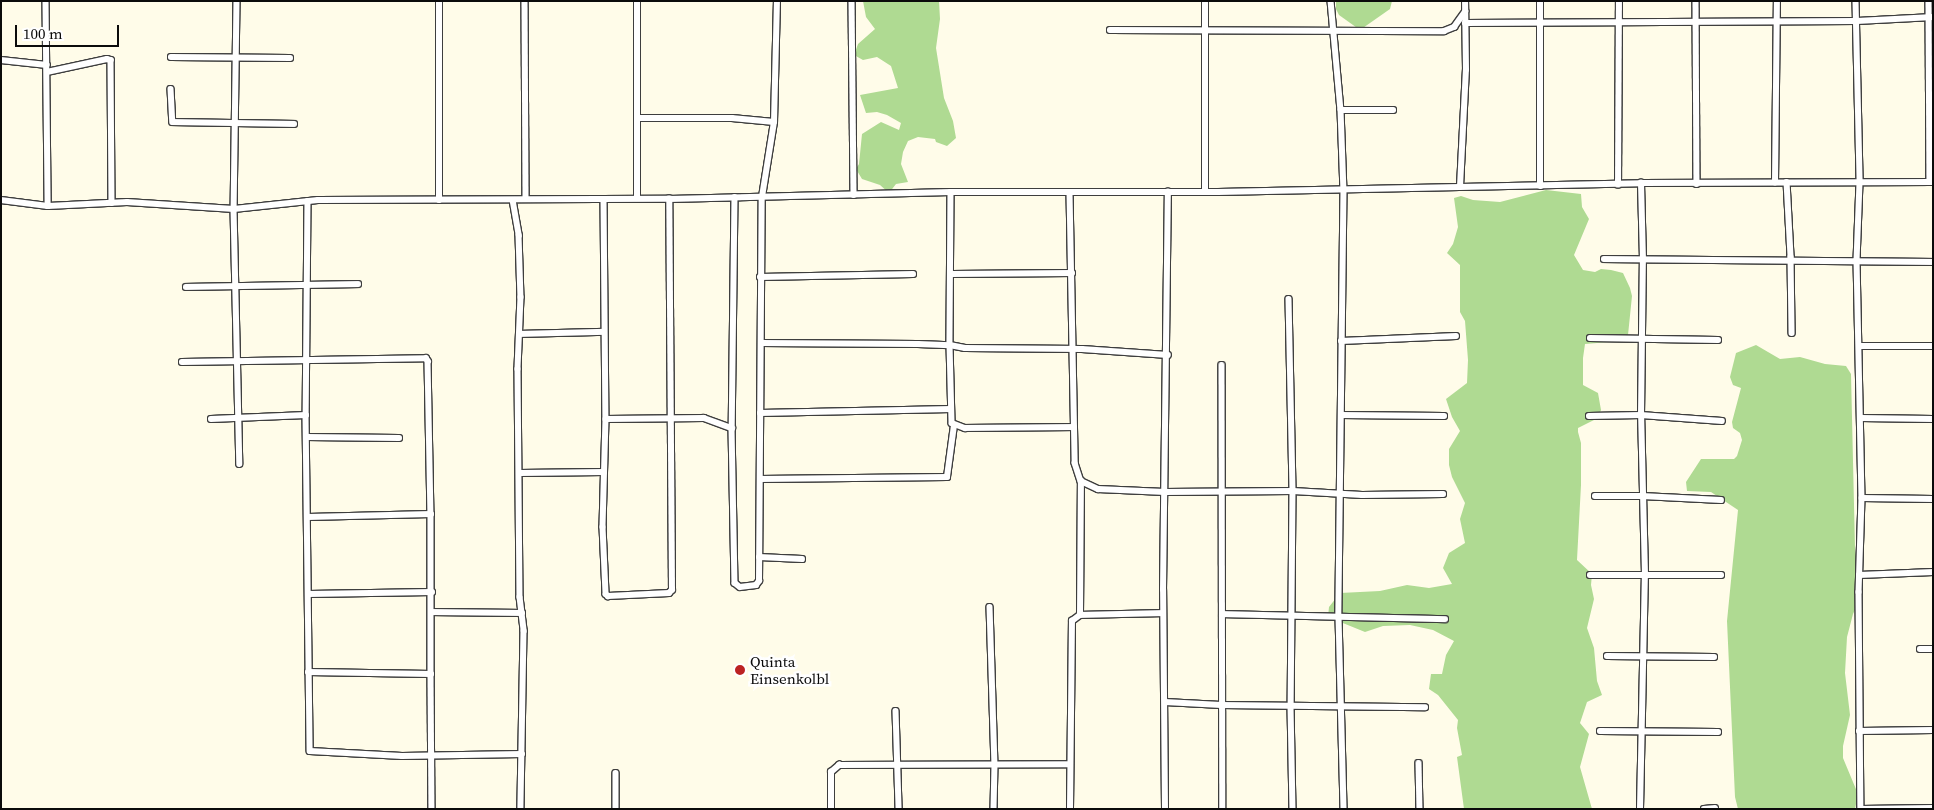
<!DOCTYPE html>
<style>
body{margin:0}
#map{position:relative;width:1934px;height:810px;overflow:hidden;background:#fffce9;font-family:"Source Serif 4",serif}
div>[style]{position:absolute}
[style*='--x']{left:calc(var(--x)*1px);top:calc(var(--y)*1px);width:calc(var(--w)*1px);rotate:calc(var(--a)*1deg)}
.forest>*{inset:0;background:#afda92}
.roads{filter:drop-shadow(1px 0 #3e3e3e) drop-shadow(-1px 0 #3e3e3e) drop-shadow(0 1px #3e3e3e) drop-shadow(0 -1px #3e3e3e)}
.street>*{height:5.5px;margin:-2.75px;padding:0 2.75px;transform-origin:2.75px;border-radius:2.75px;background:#fff}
.dots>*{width:14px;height:14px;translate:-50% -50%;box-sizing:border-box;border:2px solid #fff;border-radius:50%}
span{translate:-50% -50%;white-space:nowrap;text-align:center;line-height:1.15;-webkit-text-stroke:5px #fff;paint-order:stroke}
.poi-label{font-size:15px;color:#0b0b0b}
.left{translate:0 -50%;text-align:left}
.frame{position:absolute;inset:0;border:2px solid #0b0b0b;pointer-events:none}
.scale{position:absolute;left:15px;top:25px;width:104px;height:22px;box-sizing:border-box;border:2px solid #0b0b0b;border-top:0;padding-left:6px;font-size:15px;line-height:18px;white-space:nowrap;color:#0b0b0b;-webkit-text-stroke:4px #fff;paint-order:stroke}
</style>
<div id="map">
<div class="forest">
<div style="clip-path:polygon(863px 1px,939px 1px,940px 19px,936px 48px,944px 98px,953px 121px,956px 138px,947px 146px,936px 142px,935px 139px,918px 137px,908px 141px,903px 152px,901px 164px,908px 182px,896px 184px,889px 193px,880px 185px,862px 179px,856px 169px,859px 164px,862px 134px,881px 122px,899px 130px,901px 123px,887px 115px,877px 112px,866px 113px,860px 95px,898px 88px,891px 66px,877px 57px,863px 60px,854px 55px,858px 44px,875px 29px,866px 17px)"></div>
<div style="clip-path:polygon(1336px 1px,1392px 1px,1390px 9px,1360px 30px,1339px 15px,1336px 9px)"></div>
<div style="clip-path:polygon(1546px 190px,1581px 194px,1582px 207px,1589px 219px,1574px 255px,1583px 270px,1595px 272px,1601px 269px,1611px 270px,1623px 273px,1630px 288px,1632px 296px,1628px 335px,1621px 341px,1585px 344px,1583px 358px,1583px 385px,1598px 393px,1601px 410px,1598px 418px,1578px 428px,1578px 432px,1581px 443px,1581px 485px,1577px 560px,1592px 574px,1591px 585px,1594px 599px,1587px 628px,1594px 648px,1597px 681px,1602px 695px,1587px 702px,1580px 723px,1589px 734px,1580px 767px,1592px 809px,1464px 809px,1457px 757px,1462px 755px,1457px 728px,1458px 720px,1438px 695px,1429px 689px,1431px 674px,1442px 674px,1446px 655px,1454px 641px,1433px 630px,1410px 625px,1383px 626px,1365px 632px,1328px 617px,1329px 607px,1340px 593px,1380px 591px,1407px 585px,1429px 588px,1452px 584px,1443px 568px,1449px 553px,1465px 543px,1460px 519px,1465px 503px,1452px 477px,1449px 465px,1449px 449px,1460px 431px,1452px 417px,1446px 399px,1467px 383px,1468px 360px,1465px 321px,1460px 312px,1460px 265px,1447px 253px,1453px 244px,1458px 227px,1454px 198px,1461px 196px,1473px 200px,1500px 202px)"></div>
<div style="clip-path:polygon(1756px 345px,1780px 359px,1800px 357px,1825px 364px,1846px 366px,1851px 374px,1855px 548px,1861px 597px,1853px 614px,1847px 637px,1845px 673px,1850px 715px,1843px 746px,1843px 758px,1858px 794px,1855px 809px,1738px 809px,1735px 797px,1727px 621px,1738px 510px,1711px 492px,1687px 491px,1686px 482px,1701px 459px,1734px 459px,1737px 456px,1742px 440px,1740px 433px,1733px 428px,1732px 422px,1741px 388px,1733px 385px,1730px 377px,1736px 353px)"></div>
</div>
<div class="roads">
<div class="street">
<div style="--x:46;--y:1;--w:205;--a:89.4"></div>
<div style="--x:237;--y:1;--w:208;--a:90.8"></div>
<div style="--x:234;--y:209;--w:255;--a:88.7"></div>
<div style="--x:525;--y:1;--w:198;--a:89.7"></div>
<div style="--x:852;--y:1;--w:194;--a:89.4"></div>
<div style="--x:1331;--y:1;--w:109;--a:84.8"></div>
<div style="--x:1341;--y:110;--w:80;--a:87.9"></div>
<div style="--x:1344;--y:190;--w:427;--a:90.7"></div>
<div style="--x:1339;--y:617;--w:192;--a:88.5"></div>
<div style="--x:1541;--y:1;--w:185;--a:90"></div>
<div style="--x:1696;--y:1;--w:183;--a:89.7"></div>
<div style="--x:1856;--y:1;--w:182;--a:88.7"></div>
<div style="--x:1860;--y:183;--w:77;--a:92.2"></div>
<div style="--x:1857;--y:260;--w:238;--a:88.8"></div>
<div style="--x:1862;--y:498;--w:94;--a:91.8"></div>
<div style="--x:1859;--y:592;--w:217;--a:89.5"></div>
<div style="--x:1929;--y:1;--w:181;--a:89.7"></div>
<div style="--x:1465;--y:23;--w:392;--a:-0.3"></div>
<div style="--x:1857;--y:21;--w:76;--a:-3"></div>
<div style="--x:1110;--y:30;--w:334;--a:0.2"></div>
<div style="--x:1444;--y:31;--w:11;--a:-22"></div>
<div style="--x:1454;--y:27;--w:19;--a:-54"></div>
<div style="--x:171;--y:57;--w:119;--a:0.5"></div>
<div style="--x:1;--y:60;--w:46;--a:6.2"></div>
<div style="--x:47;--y:72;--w:61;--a:-12.2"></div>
<div style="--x:107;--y:59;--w:4;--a:14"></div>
<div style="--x:111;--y:60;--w:143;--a:89.6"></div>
<div style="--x:171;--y:89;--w:33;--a:87"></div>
<div style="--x:173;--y:122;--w:121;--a:0.9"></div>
<div style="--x:1341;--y:110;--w:52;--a:0"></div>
<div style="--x:637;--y:118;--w:95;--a:0"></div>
<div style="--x:732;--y:118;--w:42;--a:5.4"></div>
<div style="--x:1787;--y:182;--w:75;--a:86.9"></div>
<div style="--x:1791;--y:257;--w:76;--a:89.2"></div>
<div style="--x:1775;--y:183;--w:182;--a:-89.4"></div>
<div style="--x:1618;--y:185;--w:184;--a:-89.7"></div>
<div style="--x:1460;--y:187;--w:117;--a:-87.1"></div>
<div style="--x:1466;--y:70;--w:69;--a:-90.8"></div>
<div style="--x:951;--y:192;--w:153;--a:90.4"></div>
<div style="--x:950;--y:345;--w:78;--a:88.5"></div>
<div style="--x:952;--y:423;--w:14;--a:21"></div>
<div style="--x:965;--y:428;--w:109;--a:-0.5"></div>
<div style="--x:1205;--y:192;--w:191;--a:-90"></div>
<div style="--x:1070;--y:193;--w:270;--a:88.9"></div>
<div style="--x:1075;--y:463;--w:19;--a:72"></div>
<div style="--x:1081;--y:481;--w:19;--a:25"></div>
<div style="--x:1098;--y:489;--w:67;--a:2.6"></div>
<div style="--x:1165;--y:492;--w:128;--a:-0.4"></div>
<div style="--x:1293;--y:491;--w:69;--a:3.3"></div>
<div style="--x:1362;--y:495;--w:81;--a:-0.7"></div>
<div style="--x:735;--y:197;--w:231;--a:90.7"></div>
<div style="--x:732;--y:428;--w:155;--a:88.9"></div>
<div style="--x:735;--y:583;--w:6;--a:39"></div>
<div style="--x:740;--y:587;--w:16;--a:-7"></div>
<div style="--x:756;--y:585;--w:5;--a:-53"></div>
<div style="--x:759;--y:581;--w:384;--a:-89.6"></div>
<div style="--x:762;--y:197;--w:76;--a:-80.9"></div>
<div style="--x:774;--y:122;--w:121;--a:-88.6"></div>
<div style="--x:637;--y:198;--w:197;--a:-90"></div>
<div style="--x:604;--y:199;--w:220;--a:89.5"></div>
<div style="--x:606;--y:419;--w:108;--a:91.6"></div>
<div style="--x:603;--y:527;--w:67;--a:87.4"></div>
<div style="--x:606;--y:594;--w:3;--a:45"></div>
<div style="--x:608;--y:596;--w:61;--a:-2.8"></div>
<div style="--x:669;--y:593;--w:4;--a:-45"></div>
<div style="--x:672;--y:590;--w:391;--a:-90.4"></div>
<div style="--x:1;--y:200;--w:47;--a:7.3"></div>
<div style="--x:48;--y:206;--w:79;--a:-2.9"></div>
<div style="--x:127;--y:202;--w:107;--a:3.7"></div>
<div style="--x:234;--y:209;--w:84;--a:-6.1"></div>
<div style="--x:318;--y:200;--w:351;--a:-0.2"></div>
<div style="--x:669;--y:199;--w:282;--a:-1.4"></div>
<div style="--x:951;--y:192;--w:267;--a:0"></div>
<div style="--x:1218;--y:192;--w:423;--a:-1.2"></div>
<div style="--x:1641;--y:183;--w:292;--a:-0.2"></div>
<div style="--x:439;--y:200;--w:199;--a:-90"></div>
<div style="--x:513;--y:200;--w:36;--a:80"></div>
<div style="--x:519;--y:235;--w:62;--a:88.2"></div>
<div style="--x:521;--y:297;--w:72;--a:92.4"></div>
<div style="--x:518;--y:369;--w:228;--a:89.5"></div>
<div style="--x:520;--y:597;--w:34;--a:83"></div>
<div style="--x:524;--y:631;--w:178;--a:91"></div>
<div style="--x:308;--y:201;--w:214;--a:90.5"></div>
<div style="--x:306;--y:415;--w:336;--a:89.3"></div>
<div style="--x:310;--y:751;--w:92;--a:3.1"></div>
<div style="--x:402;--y:756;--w:120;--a:-1"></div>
<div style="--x:1604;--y:259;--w:329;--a:0.5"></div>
<div style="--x:952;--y:274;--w:120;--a:-0.5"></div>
<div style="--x:760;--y:277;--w:153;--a:-1.1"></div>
<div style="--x:186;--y:287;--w:172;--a:-1"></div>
<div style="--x:1289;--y:299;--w:192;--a:88.8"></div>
<div style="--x:1293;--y:491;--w:215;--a:90.5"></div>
<div style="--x:1291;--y:706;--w:103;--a:88.9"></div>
<div style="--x:520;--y:334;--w:84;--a:-1.4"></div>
<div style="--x:1590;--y:338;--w:128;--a:0.9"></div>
<div style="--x:1341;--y:341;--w:115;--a:-2.5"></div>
<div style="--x:761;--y:343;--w:157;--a:0.4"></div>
<div style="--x:918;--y:344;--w:32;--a:2"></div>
<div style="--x:950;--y:345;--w:15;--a:11"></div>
<div style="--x:965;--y:348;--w:117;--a:0.5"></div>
<div style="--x:1082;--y:349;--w:86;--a:4"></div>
<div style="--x:1859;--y:346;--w:74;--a:0"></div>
<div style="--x:182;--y:362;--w:244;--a:-0.9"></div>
<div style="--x:426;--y:358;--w:4;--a:56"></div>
<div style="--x:428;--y:361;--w:153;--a:88.9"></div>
<div style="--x:431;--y:514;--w:160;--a:90"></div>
<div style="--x:1222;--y:365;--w:444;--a:89.9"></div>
<div style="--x:760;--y:413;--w:191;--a:-1.2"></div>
<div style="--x:1341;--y:415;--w:103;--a:0.6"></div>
<div style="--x:1589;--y:416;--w:52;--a:-1.1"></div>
<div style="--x:1641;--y:415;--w:81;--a:4.2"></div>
<div style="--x:1861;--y:418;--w:72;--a:0.8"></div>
<div style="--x:211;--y:419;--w:95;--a:-2.4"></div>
<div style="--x:606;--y:419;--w:98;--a:-0.6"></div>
<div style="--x:704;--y:418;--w:30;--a:20"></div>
<div style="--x:307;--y:437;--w:92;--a:0.6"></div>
<div style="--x:520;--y:473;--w:84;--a:-0.7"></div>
<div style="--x:760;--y:479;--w:187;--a:-0.6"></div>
<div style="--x:947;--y:477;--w:52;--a:-82.3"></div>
<div style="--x:1595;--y:496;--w:47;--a:0"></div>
<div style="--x:1642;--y:496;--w:79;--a:2.9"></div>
<div style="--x:1862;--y:498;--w:71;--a:0.8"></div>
<div style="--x:308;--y:517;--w:123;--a:-1.4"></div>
<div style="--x:759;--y:557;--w:43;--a:2.7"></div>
<div style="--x:1590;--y:575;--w:131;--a:0"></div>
<div style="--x:1859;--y:575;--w:74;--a:-2.3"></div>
<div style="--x:309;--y:594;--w:123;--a:-0.9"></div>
<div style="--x:990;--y:607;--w:158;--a:88.2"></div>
<div style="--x:995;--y:765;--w:44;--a:91.3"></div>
<div style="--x:431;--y:612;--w:91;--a:0.6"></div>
<div style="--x:1222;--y:614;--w:223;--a:1.3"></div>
<div style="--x:1080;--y:615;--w:134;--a:-89.6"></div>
<div style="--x:1920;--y:649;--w:13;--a:0"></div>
<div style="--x:1607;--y:656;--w:107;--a:0.5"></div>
<div style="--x:308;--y:672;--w:123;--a:0.9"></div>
<div style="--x:431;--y:674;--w:135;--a:89.6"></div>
<div style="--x:1165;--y:702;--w:56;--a:3.1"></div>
<div style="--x:1221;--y:705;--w:204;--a:0.6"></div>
<div style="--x:896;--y:711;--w:98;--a:88.2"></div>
<div style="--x:1600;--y:731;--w:118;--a:0.5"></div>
<div style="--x:1859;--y:731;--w:74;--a:-0.8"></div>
<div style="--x:1419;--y:763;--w:46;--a:88.8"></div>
<div style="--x:616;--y:773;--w:36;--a:90"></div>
<div style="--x:831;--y:809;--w:37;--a:-90"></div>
<div style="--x:831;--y:772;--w:11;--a:-41"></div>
<div style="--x:839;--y:765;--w:231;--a:-0.2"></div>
<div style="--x:1070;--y:809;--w:188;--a:-89.4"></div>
<div style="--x:1072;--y:621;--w:10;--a:-37"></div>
<div style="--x:1080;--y:615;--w:83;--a:-1.4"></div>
<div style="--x:1165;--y:809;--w:219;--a:-90.5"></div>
<div style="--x:1163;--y:590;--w:398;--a:-89.3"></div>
<div style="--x:1640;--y:809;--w:234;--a:-88.8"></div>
<div style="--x:1645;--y:575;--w:160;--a:-91.4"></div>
<div style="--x:1641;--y:415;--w:155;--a:-89.3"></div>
<div style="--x:1643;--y:260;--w:77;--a:-91.5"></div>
<div style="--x:1704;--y:809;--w:11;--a:-5"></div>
<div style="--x:1861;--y:809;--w:72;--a:-0.8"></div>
</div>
</div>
<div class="dots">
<div style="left:740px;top:670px;background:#bc2222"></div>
</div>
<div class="poi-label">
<span class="left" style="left:750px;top:670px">Quinta<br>Einsenkolbl</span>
</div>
<div class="frame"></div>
<div class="scale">100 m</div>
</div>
